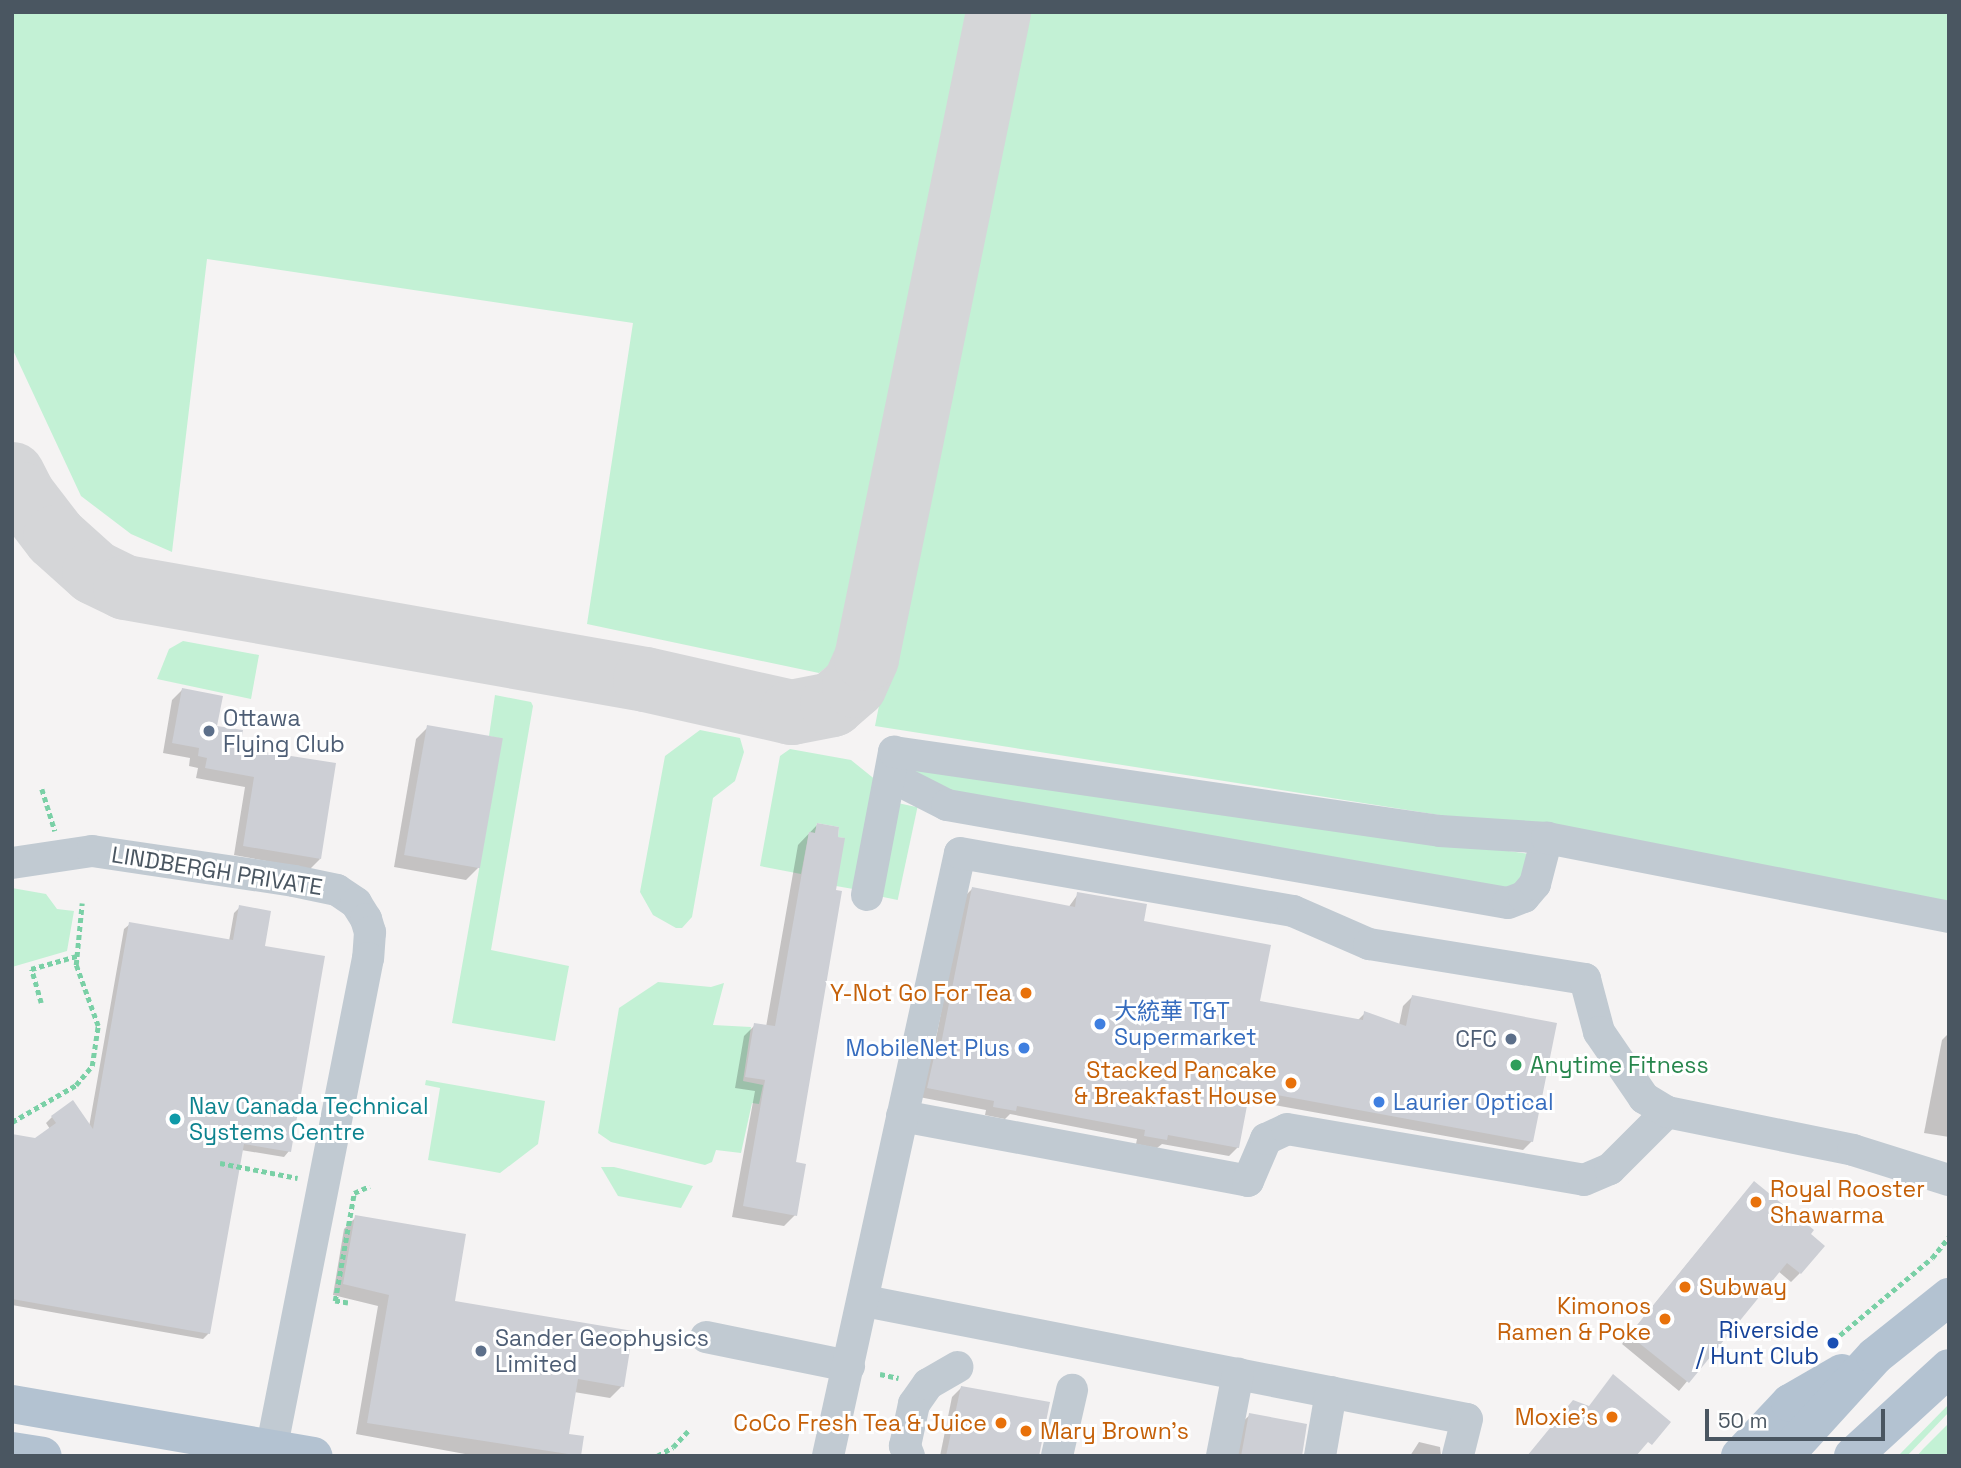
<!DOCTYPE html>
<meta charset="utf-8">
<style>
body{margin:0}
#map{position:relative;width:1961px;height:1468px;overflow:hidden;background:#f5f3f3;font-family:"Space Grotesk","Noto Sans SC",sans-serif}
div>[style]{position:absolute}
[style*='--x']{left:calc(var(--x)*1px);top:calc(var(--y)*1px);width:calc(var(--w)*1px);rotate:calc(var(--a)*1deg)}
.green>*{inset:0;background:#c3f1d5;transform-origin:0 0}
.shadow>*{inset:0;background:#0003}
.taxiway>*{height:65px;margin:-32.5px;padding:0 32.5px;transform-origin:32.5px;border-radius:32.5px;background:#d5d6d8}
.building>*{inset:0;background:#cdcfd5;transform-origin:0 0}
.path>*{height:4.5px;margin-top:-2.25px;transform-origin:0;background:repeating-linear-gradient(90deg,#7ad0a6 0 5px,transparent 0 8.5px)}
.minor>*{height:32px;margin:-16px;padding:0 16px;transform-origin:16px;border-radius:16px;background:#c1cad2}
.major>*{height:38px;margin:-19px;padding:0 19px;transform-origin:19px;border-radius:19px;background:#b3c2d1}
.dots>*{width:19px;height:19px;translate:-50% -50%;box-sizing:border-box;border:4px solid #fff;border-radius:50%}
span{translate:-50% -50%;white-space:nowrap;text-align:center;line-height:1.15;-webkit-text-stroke:6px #fff;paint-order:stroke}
.service-label{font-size:23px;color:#4e5e75}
.left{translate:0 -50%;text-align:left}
.right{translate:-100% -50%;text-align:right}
.street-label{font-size:23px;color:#4a5661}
.food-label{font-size:23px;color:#c56008}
.shop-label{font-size:23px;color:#366cbe}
.leisure-label{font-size:23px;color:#27864d}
.culture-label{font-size:23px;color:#0d838f}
.transit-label{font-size:23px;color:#164399}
.frame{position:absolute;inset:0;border:14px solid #4a5661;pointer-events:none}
.scale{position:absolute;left:1705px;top:1409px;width:180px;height:32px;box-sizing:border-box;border:4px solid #4a5661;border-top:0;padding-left:9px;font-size:21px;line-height:24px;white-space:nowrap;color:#4a5661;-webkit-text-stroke:5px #fff;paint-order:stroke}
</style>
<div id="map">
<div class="green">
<div style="clip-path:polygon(12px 12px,979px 12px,849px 650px,819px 673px,587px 624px,633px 323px,207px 259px,172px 552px,131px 534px,81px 496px,12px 348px)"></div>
<div style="clip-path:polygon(1015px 12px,1949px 12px,1949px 902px,1547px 832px,875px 726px)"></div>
<div style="clip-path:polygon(183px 641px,259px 655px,251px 699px,157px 679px,169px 649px)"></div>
<div style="clip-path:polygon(495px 695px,531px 702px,533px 706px,491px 950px,569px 966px,555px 1041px,452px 1023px,502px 739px,489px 736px)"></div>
<div style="clip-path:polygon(700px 730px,740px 738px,744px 752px,735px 781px,713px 798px,692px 917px,682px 928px,676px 928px,653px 915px,640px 892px,665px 756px)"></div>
<div style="clip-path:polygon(790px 749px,851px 760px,877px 781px,859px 890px,836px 886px,844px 838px,838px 837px,839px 827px,817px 823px,815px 833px,809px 832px,801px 874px,760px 866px,780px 756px)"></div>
<div style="clip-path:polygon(897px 767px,1012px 779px,1536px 855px,1511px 895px,989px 809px)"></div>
<div style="left:893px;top:802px;width:25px;height:95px;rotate:12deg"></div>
<div style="clip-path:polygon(12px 888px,46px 894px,57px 909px,74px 911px,67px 951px,12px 967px)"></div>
<div style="clip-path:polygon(658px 982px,711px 987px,724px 983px,713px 1025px,751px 1027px,743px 1081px,763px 1085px,759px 1104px,752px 1103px,741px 1153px,716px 1150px,712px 1162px,705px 1165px,611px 1142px,598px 1133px,619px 1008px)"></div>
<div style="clip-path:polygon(426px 1080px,545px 1101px,538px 1144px,500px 1173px,428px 1160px,440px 1088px,425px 1085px)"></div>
<div style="clip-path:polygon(601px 1167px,614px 1167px,693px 1186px,681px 1208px,618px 1196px)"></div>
<div style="clip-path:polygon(1949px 1404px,1949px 1412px,1907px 1456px,1898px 1456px)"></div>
<div style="clip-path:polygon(1949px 1423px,1949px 1456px,1917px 1456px,1923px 1449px)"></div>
</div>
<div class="shadow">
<div style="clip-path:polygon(182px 690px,238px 749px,320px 859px,310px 869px,234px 855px,245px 787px,196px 778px,198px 768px,189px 766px,190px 758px,163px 753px,172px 700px)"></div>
<div style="clip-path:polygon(428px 727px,479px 867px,466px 880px,394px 867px,416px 739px)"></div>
<div style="clip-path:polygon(817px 825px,794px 1163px,795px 1215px,784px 1226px,732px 1217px,755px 1091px,735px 1088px,744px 1036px,755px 1025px,766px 1027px,798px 845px)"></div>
<div style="clip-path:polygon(972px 889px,1068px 908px,1078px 894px,1141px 922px,1258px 1002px,1357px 1021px,1365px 1013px,1399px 1025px,1403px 1006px,1412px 997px,1532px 1141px,1523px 1150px,1247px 1100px,1238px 1147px,1229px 1156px,1162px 1144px,1157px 1148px,1136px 1144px,1137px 1139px,1010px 1114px,1005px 1119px,985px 1115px,986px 1110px,919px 1097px,928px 1059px,933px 1054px,963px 898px)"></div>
<div style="clip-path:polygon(240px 907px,263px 947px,289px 1151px,284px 1157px,241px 1150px,209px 1333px,203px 1339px,12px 1305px,12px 1135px,35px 1139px,50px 1129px,46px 1123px,52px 1117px,73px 1103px,89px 1127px,124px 929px,130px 924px,229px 941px,234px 913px)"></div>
<div style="clip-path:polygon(1949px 1033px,1949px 1137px,1924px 1133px,1942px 1040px)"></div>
<div style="clip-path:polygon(1745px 1193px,1800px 1273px,1791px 1282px,1778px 1271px,1679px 1391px,1622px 1344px)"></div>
<div style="clip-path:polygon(356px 1217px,453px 1302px,622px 1386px,610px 1398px,574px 1392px,567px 1435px,582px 1438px,579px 1456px,476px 1456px,356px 1434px,378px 1306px,333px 1295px,344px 1229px)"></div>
<div style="clip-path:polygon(961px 1388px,1038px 1456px,940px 1456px,952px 1397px)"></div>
<div style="clip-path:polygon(1250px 1415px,1300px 1456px,1235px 1456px,1241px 1423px)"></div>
<div style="clip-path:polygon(1419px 1442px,1440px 1447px,1441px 1456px,1410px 1456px)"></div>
</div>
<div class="taxiway">
<div style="--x:12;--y:474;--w:22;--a:63"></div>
<div style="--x:22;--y:494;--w:54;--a:52.5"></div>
<div style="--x:55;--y:537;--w:52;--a:41.9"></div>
<div style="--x:94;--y:572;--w:34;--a:26"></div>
<div style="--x:125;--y:587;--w:528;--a:10.03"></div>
<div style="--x:645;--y:679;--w:150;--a:12.7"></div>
<div style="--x:791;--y:712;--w:42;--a:-11"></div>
<div style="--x:832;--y:704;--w:29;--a:-41"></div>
<div style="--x:854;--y:685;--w:30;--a:-66"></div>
<div style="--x:866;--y:658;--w:659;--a:-78.45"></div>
</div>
<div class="building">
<div style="clip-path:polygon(182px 688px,223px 696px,217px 726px,243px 730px,240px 748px,336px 763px,321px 859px,243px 846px,254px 777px,205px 768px,207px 758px,198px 756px,199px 748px,172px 743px)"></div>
<div style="left:427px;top:725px;width:77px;height:132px;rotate:10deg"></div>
<div style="clip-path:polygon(817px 823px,839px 827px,838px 837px,845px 838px,836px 890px,842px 891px,796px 1162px,806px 1164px,797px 1216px,743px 1206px,765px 1080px,745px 1077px,754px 1023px,775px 1026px,809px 832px,815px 833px)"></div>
<div style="clip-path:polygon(972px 887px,1075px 907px,1077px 892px,1147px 904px,1144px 921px,1271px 945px,1260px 1001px,1363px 1020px,1364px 1011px,1406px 1026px,1412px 995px,1557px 1023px,1533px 1142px,1250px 1090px,1239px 1148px,1168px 1135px,1167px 1140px,1144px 1136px,1145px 1130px,1017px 1106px,1016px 1111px,993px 1107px,994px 1101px,927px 1088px,936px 1048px,940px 1049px)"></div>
<div style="clip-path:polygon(239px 905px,271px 911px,265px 946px,325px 956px,291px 1152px,244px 1144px,210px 1334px,12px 1299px,12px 1134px,35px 1138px,56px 1123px,51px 1116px,73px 1100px,93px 1129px,129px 922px,233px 940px)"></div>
<div style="clip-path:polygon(1754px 1181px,1814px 1230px,1811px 1234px,1825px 1246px,1801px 1274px,1787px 1263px,1689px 1383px,1629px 1335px)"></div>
<div style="clip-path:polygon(355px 1215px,466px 1234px,455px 1301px,633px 1331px,624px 1387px,578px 1379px,569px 1434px,584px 1436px,581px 1456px,367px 1423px,389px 1295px,343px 1284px)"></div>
<div style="clip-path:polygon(1613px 1374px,1671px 1422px,1652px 1445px,1648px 1442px,1636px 1456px,1527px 1456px,1573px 1400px,1589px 1406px)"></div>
<div style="clip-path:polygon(961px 1386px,1050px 1402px,1039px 1456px,946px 1456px)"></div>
<div style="clip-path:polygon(1249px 1413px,1307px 1424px,1302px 1456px,1241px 1456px)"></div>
</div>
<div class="path">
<div style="--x:42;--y:789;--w:44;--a:72.8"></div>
<div style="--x:41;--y:1003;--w:35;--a:-106"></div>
<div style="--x:31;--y:969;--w:48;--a:-15.8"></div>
<div style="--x:12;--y:1122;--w:74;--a:-30"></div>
<div style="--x:76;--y:1085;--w:25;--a:-50"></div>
<div style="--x:92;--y:1066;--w:40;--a:-81.5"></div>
<div style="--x:98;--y:1026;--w:65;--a:-109.8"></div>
<div style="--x:76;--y:965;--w:62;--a:-84.5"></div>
<div style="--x:220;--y:1163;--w:79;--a:10.9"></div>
<div style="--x:348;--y:1303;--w:13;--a:-171"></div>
<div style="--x:335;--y:1301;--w:110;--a:-80"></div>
<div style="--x:354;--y:1193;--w:17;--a:-24"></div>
<div style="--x:1827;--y:1346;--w:137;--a:-40"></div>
<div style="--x:1932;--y:1258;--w:27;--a:-51"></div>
<div style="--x:880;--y:1374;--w:19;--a:12"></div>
<div style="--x:657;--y:1456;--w:18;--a:-29"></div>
<div style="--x:673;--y:1447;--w:22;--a:-47"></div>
</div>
<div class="minor">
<div style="--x:890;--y:776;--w:64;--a:27"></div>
<div style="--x:947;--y:805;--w:569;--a:9.91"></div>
<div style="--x:1508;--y:903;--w:17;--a:-21"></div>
<div style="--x:1524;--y:897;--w:17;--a:-50"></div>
<div style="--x:1535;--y:884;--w:48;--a:-75.4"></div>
<div style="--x:12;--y:863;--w:81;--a:-8.5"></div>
<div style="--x:92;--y:851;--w:204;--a:8.4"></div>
<div style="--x:294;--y:881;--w:44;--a:11.8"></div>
<div style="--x:337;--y:890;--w:23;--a:34"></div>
<div style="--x:356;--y:903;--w:19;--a:58"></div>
<div style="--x:366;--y:919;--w:14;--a:73"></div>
<div style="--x:370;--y:932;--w:26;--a:94"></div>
<div style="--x:368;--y:958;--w:508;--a:101.13"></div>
<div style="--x:867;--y:895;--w:146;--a:-79.3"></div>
<div style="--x:894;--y:752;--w:552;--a:8.23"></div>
<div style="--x:1440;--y:831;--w:107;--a:3.7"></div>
<div style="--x:1547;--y:838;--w:410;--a:11.1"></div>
<div style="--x:902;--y:1116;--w:352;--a:10.6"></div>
<div style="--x:1248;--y:1181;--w:46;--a:-66.8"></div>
<div style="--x:1266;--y:1139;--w:23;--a:-25"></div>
<div style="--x:1287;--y:1129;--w:301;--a:9.7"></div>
<div style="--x:1584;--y:1180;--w:28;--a:-23"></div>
<div style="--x:1610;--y:1169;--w:81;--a:-45"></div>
<div style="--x:1667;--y:1112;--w:190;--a:11.5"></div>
<div style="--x:1853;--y:1150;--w:101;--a:17.4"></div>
<div style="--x:865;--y:1301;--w:613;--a:11.09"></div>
<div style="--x:1467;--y:1419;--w:38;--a:104"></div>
<div style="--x:706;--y:1337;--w:146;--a:11.5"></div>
<div style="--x:828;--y:1456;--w:617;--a:-77.65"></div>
<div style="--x:960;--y:853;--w:338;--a:9.9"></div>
<div style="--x:1293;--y:911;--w:83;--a:23.5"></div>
<div style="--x:1369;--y:944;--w:219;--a:9.2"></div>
<div style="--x:1585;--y:979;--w:55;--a:75.2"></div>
<div style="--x:1599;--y:1032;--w:80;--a:55.7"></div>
<div style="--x:1644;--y:1098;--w:27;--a:31"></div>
<div style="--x:909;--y:1456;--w:11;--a:-112"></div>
<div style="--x:905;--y:1446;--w:43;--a:-77.9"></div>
<div style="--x:914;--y:1404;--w:24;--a:-55"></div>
<div style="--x:928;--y:1384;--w:34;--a:-30"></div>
<div style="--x:1057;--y:1456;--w:68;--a:-77.2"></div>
<div style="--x:1222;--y:1456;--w:84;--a:-79"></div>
<div style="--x:1320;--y:1456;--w:65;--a:-80.2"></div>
</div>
<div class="major">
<div style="--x:12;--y:1404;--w:306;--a:9.8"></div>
<div style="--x:12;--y:1451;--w:31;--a:9"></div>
<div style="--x:1740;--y:1456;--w:73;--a:-46.7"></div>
<div style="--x:1790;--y:1403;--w:60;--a:-30"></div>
<div style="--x:1784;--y:1456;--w:135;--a:-47.7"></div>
<div style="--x:1875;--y:1356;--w:95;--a:-38.6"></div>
<div style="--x:1853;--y:1456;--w:130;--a:-42.5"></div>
</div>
<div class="dots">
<div style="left:209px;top:731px;background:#5c6f8a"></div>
<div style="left:1026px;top:993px;background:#e8710a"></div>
<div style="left:1100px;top:1024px;background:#3f7fe0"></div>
<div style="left:1511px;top:1039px;background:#5c6f8a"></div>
<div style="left:1024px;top:1048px;background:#3f7fe0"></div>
<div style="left:1516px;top:1065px;background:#2e9e5b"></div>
<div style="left:1291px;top:1083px;background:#e8710a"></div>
<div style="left:1379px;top:1102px;background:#3f7fe0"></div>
<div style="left:175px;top:1119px;background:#0f9aa8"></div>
<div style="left:1756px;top:1202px;background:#e8710a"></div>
<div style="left:1685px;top:1287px;background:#e8710a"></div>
<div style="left:1665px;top:1319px;background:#e8710a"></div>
<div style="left:1833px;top:1343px;background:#1a4fb4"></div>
<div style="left:481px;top:1351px;background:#5c6f8a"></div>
<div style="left:1612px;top:1417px;background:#e8710a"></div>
<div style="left:1001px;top:1423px;background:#e8710a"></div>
<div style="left:1026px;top:1431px;background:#e8710a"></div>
</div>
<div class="service-label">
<span class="left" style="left:223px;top:731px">Ottawa<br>Flying Club</span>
<span class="right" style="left:1497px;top:1039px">CFC</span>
<span class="left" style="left:495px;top:1351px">Sander Geophysics<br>Limited</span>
</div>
<div class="street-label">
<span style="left:217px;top:871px;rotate:9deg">LINDBERGH PRIVATE</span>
</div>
<div class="food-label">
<span class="right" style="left:1012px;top:993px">Y-Not Go For Tea</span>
<span class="right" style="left:1277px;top:1083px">Stacked Pancake<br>&amp; Breakfast House</span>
<span class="left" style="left:1770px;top:1202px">Royal Rooster<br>Shawarma</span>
<span class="left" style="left:1699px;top:1287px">Subway</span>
<span class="right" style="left:1651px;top:1319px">Kimonos<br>Ramen &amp; Poke</span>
<span class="right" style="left:1598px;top:1417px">Moxie's</span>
<span class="right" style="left:987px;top:1423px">CoCo Fresh Tea &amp; Juice</span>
<span class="left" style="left:1040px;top:1431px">Mary Brown's</span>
</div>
<div class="shop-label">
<span class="left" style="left:1114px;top:1024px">大統華 T&amp;T<br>Supermarket</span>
<span class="right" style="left:1010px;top:1048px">MobileNet Plus</span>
<span class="left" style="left:1393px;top:1102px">Laurier Optical</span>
</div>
<div class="leisure-label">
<span class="left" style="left:1530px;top:1065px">Anytime Fitness</span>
</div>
<div class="culture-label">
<span class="left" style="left:189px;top:1119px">Nav Canada Technical<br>Systems Centre</span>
</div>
<div class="transit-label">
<span class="right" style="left:1819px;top:1343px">Riverside<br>/ Hunt Club</span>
</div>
<div class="frame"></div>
<div class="scale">50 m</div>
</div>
